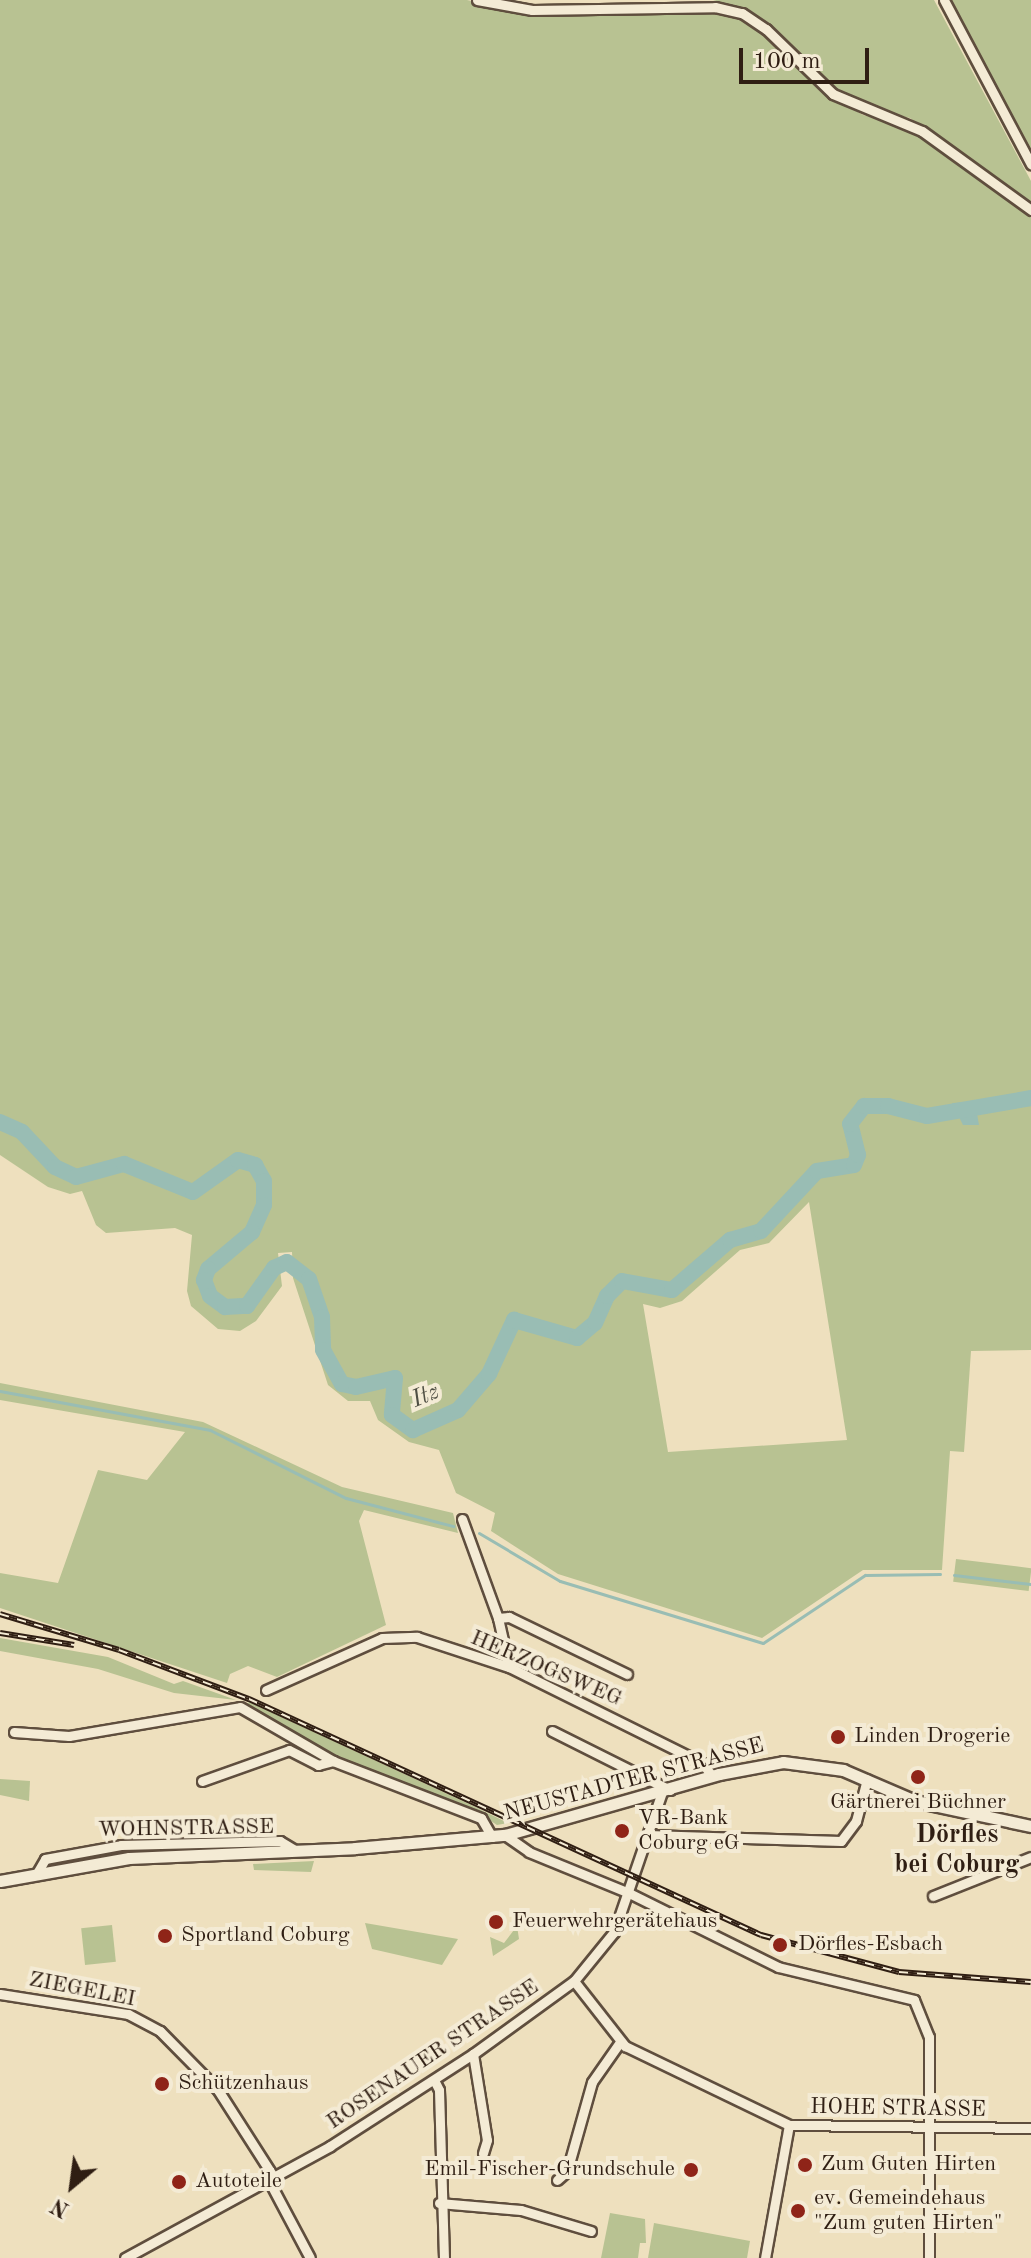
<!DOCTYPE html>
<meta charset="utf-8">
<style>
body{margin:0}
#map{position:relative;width:1031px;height:2258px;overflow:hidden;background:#eee0be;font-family:"Old Standard TT",serif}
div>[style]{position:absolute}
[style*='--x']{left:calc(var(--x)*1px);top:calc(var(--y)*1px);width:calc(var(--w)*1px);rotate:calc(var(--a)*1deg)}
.green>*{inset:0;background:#b8c292;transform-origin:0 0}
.water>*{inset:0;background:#99bdb4}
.stream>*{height:3px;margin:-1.5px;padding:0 1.5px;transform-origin:1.5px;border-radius:1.5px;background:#99bdb4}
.river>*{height:16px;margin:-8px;padding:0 8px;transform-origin:8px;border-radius:8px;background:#99bdb4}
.roads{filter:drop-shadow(2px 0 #5f4e3e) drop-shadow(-2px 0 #5f4e3e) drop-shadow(0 2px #5f4e3e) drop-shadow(0 -2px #5f4e3e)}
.minor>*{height:9px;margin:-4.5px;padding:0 4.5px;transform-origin:4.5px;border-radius:4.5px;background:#f4ebd5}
.tertiary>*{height:11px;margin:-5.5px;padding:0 5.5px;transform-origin:5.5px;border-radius:5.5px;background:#f4ebd5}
.rail>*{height:6px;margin-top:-3px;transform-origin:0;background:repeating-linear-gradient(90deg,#f4ebd5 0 9px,#2f1e13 0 18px);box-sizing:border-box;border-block:2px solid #2f1e13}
.dots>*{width:22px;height:22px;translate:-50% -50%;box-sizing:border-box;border:4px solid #f4ebd5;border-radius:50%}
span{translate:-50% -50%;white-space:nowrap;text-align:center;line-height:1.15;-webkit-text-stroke:8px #f4ebd5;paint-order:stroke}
.street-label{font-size:22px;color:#2f1e13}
.poi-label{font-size:22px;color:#2f1e13}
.left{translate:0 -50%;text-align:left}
.right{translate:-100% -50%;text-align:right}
.water-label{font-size:24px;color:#4f4e43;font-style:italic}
.quarter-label{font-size:26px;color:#2f1e13;font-weight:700}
.north{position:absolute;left:32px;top:2146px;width:80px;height:80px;-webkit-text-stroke:6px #f4ebd5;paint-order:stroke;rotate:209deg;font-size:22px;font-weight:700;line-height:32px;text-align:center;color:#2f1e13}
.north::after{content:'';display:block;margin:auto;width:28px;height:36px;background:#2f1e13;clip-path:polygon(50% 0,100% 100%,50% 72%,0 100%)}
.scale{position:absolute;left:739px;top:48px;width:130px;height:36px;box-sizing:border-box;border:4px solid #2f1e13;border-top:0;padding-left:10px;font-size:24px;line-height:28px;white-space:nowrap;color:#2f1e13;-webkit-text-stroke:6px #f4ebd5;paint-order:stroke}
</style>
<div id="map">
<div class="green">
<div style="clip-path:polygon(evenodd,0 0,467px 0,514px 11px,710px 8px,740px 16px,764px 32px,826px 94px,863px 115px,906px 126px,1031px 214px,1031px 1350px,971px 1351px,964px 1452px,950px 1451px,942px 1570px,863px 1570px,762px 1638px,558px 1574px,491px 1531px,495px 1513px,456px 1493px,439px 1450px,409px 1442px,378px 1420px,370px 1401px,348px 1401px,328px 1385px,293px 1278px,292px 1252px,278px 1253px,282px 1286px,256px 1321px,240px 1331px,218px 1329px,191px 1306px,187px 1291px,192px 1235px,175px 1228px,106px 1233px,96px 1225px,82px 1191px,70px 1194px,48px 1187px,0 1155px,0 0,809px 1202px,847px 1440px,668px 1452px,643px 1304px,660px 1308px,682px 1301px,740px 1250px,769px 1243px,809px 1202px)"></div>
<div style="clip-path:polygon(713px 0,934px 0,1031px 181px,1031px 205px,910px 118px,866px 107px,831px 87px,769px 25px,744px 9px)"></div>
<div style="clip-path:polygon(946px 0,1031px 0,1031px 157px)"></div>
<div style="clip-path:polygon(0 1383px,203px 1422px,342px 1487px,453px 1513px,458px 1533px,364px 1510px,359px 1521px,386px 1625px,277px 1677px,248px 1666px,230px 1674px,227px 1683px,0 1608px,0 1573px,58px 1583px,98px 1470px,147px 1480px,185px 1432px,0 1400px)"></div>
<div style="left:956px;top:1559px;width:76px;height:23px;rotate:7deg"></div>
<div style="clip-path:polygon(0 1638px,108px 1657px,174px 1684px,183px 1681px,236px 1700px,174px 1693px,98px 1669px,0 1651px)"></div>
<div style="clip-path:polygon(249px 1702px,469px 1804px,508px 1823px,497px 1825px,479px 1813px,336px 1759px,244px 1707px)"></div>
<div style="clip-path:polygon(0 1779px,30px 1781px,29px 1801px,0 1795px)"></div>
<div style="clip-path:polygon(314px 1861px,311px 1872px,254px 1870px,253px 1864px)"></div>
<div style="clip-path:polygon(365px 1923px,458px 1939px,442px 1965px,372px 1949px)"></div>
<div style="left:112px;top:1925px;width:37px;height:31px;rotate:84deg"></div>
<div style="clip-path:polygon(517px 1926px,519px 1939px,493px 1956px,490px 1937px,504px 1943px)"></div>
<div style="clip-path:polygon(610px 2213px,645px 2219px,646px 2243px,640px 2243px,638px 2258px,601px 2258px)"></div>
<div style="clip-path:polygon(654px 2223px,750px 2241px,747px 2258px,648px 2258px)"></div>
</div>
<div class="water">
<div style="clip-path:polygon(975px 1102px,979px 1125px,963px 1125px,952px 1103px)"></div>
</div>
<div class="stream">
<div style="--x:0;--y:1391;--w:214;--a:10.5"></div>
<div style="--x:210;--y:1430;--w:152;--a:26.6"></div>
<div style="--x:346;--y:1498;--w:111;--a:14.7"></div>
<div style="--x:479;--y:1533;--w:94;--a:30.7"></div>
<div style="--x:560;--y:1581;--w:212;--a:17"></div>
<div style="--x:763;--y:1643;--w:123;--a:-33.7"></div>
<div style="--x:865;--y:1575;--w:75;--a:-0.8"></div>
<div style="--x:954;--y:1575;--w:78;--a:6.7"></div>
</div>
<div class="river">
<div style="--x:0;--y:1122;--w:24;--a:24"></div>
<div style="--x:22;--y:1132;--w:48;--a:46.7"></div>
<div style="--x:55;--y:1167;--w:23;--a:25"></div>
<div style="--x:76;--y:1177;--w:50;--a:-15.2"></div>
<div style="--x:124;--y:1164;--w:74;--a:22.1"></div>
<div style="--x:193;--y:1192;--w:55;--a:-35.4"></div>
<div style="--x:238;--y:1160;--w:18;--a:16"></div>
<div style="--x:255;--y:1165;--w:18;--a:61"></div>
<div style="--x:264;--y:1181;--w:24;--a:90"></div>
<div style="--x:264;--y:1205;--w:30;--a:114"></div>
<div style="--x:252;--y:1232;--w:57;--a:139.9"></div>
<div style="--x:208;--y:1269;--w:12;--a:110"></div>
<div style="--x:204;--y:1280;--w:17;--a:69"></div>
<div style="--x:210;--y:1296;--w:19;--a:36"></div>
<div style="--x:225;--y:1307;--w:22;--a:-3"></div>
<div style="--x:247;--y:1306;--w:47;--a:-54.6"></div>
<div style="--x:274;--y:1268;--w:14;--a:-25"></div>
<div style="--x:287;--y:1262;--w:28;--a:38"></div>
<div style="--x:309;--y:1279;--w:40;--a:71.1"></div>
<div style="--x:322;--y:1317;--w:33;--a:88"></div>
<div style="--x:323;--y:1350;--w:39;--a:61"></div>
<div style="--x:342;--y:1384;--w:14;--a:12"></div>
<div style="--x:356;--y:1387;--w:40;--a:-13"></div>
<div style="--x:395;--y:1378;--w:37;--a:95"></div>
<div style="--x:392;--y:1415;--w:26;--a:36"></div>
<div style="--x:413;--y:1430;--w:49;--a:-24"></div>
<div style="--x:458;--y:1410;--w:48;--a:-49.3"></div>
<div style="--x:489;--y:1374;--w:60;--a:-65.2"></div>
<div style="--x:514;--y:1320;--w:66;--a:15.9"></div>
<div style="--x:577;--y:1338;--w:23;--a:-40"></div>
<div style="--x:595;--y:1323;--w:30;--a:-66"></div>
<div style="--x:607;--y:1296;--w:21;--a:-45"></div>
<div style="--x:622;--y:1281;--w:51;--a:10.2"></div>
<div style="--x:672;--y:1290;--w:77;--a:-40.8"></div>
<div style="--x:730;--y:1240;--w:32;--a:-16"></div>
<div style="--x:761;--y:1231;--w:82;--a:-47"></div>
<div style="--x:817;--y:1171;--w:37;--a:-9"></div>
<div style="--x:854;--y:1165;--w:11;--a:-68"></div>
<div style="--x:858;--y:1155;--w:32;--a:-104"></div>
<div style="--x:850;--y:1124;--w:23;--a:-52"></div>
<div style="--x:864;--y:1106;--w:24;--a:0"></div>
<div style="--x:888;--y:1106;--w:40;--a:14.4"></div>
<div style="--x:927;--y:1116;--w:106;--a:-9.8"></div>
</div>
<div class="roads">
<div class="minor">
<div style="--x:477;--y:0;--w:56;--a:10.3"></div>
<div style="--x:532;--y:10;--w:183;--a:-0.9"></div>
<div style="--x:715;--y:7;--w:28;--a:13"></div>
<div style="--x:742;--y:13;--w:29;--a:34"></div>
<div style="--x:766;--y:29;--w:93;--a:44.1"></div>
<div style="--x:833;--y:94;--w:96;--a:22.6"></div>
<div style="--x:922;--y:131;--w:135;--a:35.9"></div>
<div style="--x:944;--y:0;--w:186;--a:62.1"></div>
<div style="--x:462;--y:1519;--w:105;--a:70"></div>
<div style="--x:498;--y:1618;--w:50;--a:77.3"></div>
<div style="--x:498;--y:1618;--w:11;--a:-5"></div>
<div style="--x:509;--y:1617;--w:131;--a:25.8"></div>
<div style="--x:266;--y:1690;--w:127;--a:-24.1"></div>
<div style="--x:382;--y:1638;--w:35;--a:-2"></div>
<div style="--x:417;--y:1637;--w:97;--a:18.1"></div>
<div style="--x:509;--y:1667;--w:216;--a:26.4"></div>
<div style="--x:702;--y:1763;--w:16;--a:52"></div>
<div style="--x:552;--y:1731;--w:132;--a:26.6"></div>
<div style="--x:14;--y:1732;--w:55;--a:4.2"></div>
<div style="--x:69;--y:1736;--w:173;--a:-9.6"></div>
<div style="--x:240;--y:1707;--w:108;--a:30.1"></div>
<div style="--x:333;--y:1761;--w:159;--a:21.1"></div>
<div style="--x:481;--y:1818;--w:22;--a:60"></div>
<div style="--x:202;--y:1781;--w:92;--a:-19.6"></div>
<div style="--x:289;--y:1750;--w:33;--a:27"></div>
<div style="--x:318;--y:1765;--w:16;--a:-15"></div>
<div style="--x:505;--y:1835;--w:29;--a:35"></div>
<div style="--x:529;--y:1852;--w:108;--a:22.3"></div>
<div style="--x:629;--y:1893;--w:166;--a:26.4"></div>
<div style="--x:778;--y:1967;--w:140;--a:13.6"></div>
<div style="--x:914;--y:2000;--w:40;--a:68"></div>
<div style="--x:929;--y:2037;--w:221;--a:90"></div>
<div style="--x:648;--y:1835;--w:193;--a:1.8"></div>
<div style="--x:841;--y:1841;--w:25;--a:-53"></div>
<div style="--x:856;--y:1821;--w:43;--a:-75.3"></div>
<div style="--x:37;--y:1873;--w:16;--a:-60"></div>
<div style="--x:45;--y:1859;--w:77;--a:-10.4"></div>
<div style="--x:121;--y:1845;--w:159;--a:-1.4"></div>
<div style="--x:280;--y:1841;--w:17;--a:31"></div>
<div style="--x:933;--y:1896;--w:105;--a:-21.7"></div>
<div style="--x:574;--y:1981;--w:83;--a:51.9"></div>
<div style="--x:625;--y:2046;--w:182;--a:25.7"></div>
<div style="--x:789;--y:2125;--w:242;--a:0.7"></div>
<div style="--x:0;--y:1994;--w:130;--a:8.9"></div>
<div style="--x:128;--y:2014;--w:36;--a:28"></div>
<div style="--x:160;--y:2031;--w:83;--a:45.5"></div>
<div style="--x:218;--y:2090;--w:102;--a:57.4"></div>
<div style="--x:473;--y:2054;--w:87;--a:80.8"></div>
<div style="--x:487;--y:2140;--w:14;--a:107"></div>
<div style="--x:434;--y:2080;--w:11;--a:63"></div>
<div style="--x:439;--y:2090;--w:168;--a:88.3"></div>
<div style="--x:268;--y:2179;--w:89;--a:62"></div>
<div style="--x:557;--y:2180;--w:13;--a:-42"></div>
<div style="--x:567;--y:2171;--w:92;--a:-74.3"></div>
<div style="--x:592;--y:2082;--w:49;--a:-55"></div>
<div style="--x:439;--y:2203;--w:82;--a:4.9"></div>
<div style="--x:521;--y:2210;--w:73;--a:16.7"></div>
<div style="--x:125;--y:2258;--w:234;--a:-28.6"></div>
<div style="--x:330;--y:2146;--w:170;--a:-32.8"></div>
<div style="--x:473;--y:2054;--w:125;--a:-35.9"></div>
<div style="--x:574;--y:1981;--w:63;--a:-50.8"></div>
<div style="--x:614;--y:1932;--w:148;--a:-71.1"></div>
<div style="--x:765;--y:2258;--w:135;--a:-79.8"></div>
</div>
<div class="tertiary">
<div style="--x:0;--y:1881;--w:131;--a:-10.1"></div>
<div style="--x:129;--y:1858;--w:226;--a:-2.5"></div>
<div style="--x:355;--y:1848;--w:151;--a:-5"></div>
<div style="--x:505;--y:1835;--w:223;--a:-15.9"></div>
<div style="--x:719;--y:1774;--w:65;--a:-10.6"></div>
<div style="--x:783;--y:1762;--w:61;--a:7.6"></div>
<div style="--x:843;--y:1770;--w:78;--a:23.3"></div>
<div style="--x:915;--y:1801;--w:119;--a:12.2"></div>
</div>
</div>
<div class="rail">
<div style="--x:0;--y:1614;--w:124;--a:16.8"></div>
<div style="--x:119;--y:1650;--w:139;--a:20.7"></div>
<div style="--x:249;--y:1699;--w:564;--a:24.75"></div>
<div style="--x:761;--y:1935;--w:143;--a:15"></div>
<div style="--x:899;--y:1972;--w:132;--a:4.3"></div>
<div style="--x:0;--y:1633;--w:75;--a:9.2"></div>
</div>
<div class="dots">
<div style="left:838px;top:1737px;background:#8f2418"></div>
<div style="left:918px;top:1777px;background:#8f2418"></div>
<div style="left:622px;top:1831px;background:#8f2418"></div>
<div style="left:496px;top:1922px;background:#8f2418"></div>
<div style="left:165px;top:1936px;background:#8f2418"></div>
<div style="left:780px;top:1945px;background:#8f2418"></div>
<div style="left:162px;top:2084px;background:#8f2418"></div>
<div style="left:805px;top:2165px;background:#8f2418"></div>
<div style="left:691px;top:2170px;background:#8f2418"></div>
<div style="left:179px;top:2182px;background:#8f2418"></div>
<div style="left:798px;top:2211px;background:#8f2418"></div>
</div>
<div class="street-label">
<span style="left:546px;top:1669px;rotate:23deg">HERZOGSWEG</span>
<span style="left:634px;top:1780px;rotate:-15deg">NEUSTADTER STRASSE</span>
<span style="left:186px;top:1829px;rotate:-1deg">WOHNSTRASSE</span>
<span style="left:82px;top:1990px;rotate:11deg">ZIEGELEI</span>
<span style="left:433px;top:2055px;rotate:-34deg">ROSENAUER STRASSE</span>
<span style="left:898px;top:2109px;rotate:1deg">HOHE STRASSE</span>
</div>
<div class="poi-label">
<span class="left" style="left:854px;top:1737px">Linden Drogerie</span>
<span style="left:918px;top:1803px">Gärtnerei Büchner</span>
<span class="left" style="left:638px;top:1831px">VR-Bank<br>Coburg eG</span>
<span class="left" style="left:512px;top:1922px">Feuerwehrgerätehaus</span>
<span class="left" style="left:181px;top:1936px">Sportland Coburg</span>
<span class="left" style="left:798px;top:1945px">Dörfles-Esbach</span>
<span class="left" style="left:178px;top:2084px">Schützenhaus</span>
<span class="left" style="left:821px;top:2165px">Zum Guten Hirten</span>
<span class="right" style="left:675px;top:2170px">Emil-Fischer-Grundschule</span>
<span class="left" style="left:195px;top:2182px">Autoteile</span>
<span class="left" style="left:814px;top:2211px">ev. Gemeindehaus<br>"Zum guten Hirten"</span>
</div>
<div class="water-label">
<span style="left:426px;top:1397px;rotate:-23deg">Itz</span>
</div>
<div class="quarter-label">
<span style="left:957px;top:1851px">Dörfles<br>bei Coburg</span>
</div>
<div class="north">N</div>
<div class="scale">100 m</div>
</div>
